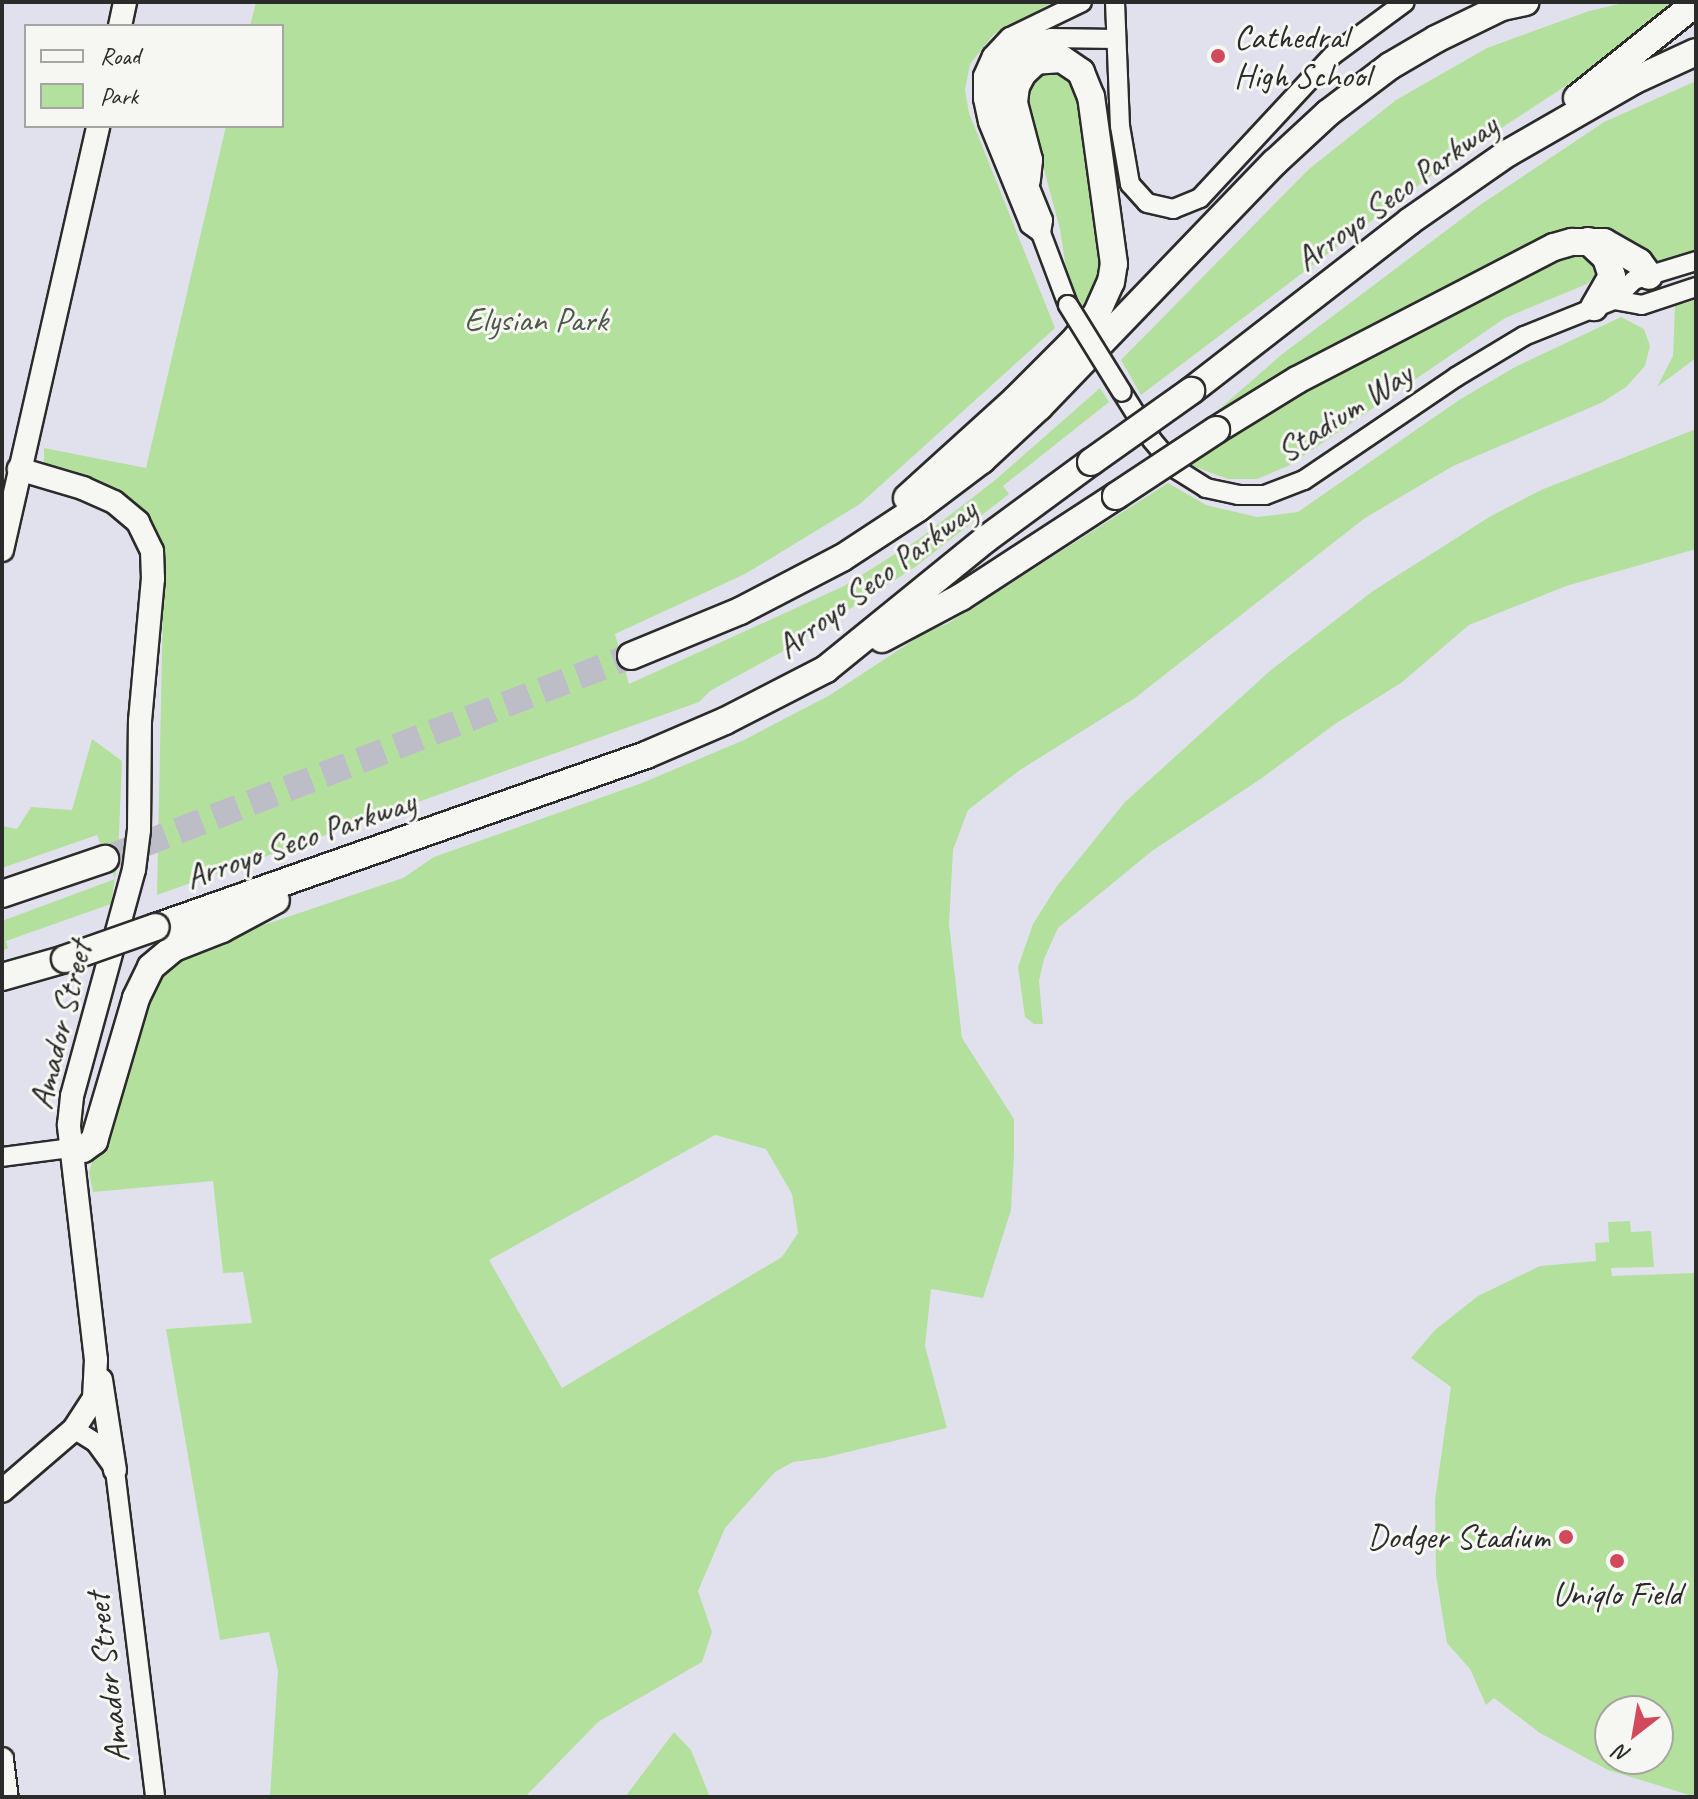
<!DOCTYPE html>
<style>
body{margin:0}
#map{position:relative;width:1698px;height:1799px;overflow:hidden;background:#e1e1ee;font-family:Caveat,sans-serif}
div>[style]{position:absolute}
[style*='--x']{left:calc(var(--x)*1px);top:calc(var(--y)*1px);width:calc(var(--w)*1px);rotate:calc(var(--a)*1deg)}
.green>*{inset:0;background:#b4e09d}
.highway-tunnel>*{height:26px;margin-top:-13px;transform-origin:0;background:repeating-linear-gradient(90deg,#bdbdc7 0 26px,transparent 0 39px)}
.roads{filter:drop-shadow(2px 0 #2b2b2b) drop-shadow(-2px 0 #2b2b2b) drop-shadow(0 2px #2b2b2b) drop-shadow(0 -2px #2b2b2b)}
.minor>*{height:18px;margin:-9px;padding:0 9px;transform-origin:9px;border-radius:9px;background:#f6f6f2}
.major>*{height:22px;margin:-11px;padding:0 11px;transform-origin:11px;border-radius:11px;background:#f6f6f2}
.highway>*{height:26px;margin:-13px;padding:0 13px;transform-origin:13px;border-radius:13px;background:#f6f6f2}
.bridges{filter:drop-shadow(2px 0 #2b2b2b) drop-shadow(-2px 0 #2b2b2b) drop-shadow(0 2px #2b2b2b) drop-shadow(0 -2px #2b2b2b)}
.minor-bridge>*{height:18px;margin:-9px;padding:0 9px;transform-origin:9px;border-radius:9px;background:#f6f6f2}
.highway-bridge>*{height:26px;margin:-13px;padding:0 13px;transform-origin:13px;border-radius:13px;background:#f6f6f2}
.dots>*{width:22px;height:22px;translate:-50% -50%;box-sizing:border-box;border:4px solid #f6f6f2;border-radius:50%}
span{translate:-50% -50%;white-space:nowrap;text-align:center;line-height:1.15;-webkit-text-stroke:6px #f6f6f2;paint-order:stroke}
.poi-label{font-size:34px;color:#2b2b2b}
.left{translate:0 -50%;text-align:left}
.right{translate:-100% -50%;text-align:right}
.street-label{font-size:34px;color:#2b2b2b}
.park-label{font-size:34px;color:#4d5848}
.frame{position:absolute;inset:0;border:4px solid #2b2b2b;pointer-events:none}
.legend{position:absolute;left:24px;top:24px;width:260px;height:104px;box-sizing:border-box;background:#f6f6f2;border:2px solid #a5a5a2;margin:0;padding:10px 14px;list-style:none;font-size:24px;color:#2b2b2b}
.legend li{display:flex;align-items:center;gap:16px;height:40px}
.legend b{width:40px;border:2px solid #a5a5a2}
.north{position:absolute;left:1594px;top:1695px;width:80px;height:80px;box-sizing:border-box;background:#f6f6f2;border:2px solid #a5a5a2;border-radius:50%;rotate:211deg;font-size:22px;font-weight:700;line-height:32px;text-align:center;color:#2b2b2b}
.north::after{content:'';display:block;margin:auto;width:28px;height:36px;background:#d1495b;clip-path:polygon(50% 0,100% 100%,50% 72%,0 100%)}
</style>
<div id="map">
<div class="green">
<div style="clip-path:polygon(256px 2px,1053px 2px,993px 35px,970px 64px,965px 90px,969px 113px,1055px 328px,860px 504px,745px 574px,615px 634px,629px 684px,844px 586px,919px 539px,994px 481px,1100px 388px,1109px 402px,1003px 486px,1009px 494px,915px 567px,789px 648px,710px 691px,699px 702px,157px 895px,164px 557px,134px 507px,92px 479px,44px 468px,44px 448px,146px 468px,226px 126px,282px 126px,282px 26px,250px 26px)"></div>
<div style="clip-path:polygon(1628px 2px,1682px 2px,1625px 47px,1448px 163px,1141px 395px,1121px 360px,1309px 169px,1396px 100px,1487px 48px,1589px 11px)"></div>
<div style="clip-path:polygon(1055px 70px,1070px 80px,1076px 100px,1100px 240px,1103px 277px,1086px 311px,1068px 282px,1060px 229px,1023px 91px,1034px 72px)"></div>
<div style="clip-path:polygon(1696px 81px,1696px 251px,1655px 264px,1631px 243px,1592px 229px,1535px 243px,1209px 418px,1281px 355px,1480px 205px,1604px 122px)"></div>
<div style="clip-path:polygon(1577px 255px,1588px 260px,1596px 274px,1587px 284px,1505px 318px,1290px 465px,1257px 479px,1228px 479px,1190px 465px,1226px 441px,1223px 437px,1387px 347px,1550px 262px)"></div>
<div style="clip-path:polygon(1696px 300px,1696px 358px,1657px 387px,1673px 356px,1675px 306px)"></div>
<div style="clip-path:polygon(evenodd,1621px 317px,1644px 329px,1650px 346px,1645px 366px,1626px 387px,1601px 403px,1453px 466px,1365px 518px,1135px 698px,1020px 770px,968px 810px,953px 850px,949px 924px,962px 1038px,1014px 1119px,1014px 1154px,1011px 1210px,983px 1298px,931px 1289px,925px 1346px,947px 1428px,823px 1458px,793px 1462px,775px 1472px,725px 1528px,698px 1591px,712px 1632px,702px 1662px,598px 1722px,525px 1797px,270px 1797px,278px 1671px,269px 1632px,220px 1640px,166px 1329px,252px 1323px,243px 1272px,223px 1273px,213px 1181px,93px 1192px,89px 1173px,139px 1001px,162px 967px,192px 949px,403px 878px,434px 857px,642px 783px,744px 740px,830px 695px,929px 630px,947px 624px,1168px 483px,1206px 505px,1257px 517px,1298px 512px,1459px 400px,1515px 367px,1621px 317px,715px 1135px,766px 1149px,792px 1194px,798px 1233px,782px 1257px,562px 1388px,489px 1260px,715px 1135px)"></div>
<div style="clip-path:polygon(1696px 429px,1696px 549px,1566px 586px,1469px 625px,1401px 683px,1335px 724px,1262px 778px,1152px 851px,1058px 928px,1044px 959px,1039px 981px,1043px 1024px,1034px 1024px,1025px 1017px,1018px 967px,1033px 924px,1057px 886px,1125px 802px,1271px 670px,1373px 591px,1491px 516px,1541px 490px)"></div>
<div style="clip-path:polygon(92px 739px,122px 761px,118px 858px,111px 904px,6px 941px,8px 948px,2px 951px,2px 921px,115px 879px,97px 835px,2px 868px,2px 826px,17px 829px,31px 807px,72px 810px)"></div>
<div style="clip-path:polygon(evenodd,1630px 1221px,1631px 1232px,1651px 1231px,1654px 1267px,1611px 1268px,1612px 1276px,1696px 1273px,1696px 1797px,1608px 1770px,1540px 1733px,1494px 1698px,1486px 1705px,1470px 1669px,1447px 1643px,1436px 1575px,1435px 1500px,1451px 1387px,1411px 1358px,1435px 1330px,1478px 1296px,1540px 1266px,1596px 1261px,1595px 1243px,1609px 1242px,1608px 1222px,1630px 1221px,1610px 1711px,1658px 1711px,1658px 1759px,1610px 1759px,1610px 1711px)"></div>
<div style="clip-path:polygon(674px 1732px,691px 1750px,710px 1797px,625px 1797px)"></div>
</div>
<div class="highway-tunnel">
<div style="--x:105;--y:859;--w:564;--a:-21.1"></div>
</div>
<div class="roads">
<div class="minor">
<div style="--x:1115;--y:2;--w:124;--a:87.7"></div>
<div style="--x:1120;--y:126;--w:59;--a:80.2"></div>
<div style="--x:1130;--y:184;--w:25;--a:48"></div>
<div style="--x:1147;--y:203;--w:27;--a:13"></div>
<div style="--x:1173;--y:209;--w:29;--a:-22"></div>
<div style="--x:1200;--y:198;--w:195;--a:-47.1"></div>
<div style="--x:1333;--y:55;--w:89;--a:-36.4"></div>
<div style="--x:1041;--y:233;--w:14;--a:-144"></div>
<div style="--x:1030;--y:225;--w:111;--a:-112.2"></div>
<div style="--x:988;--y:122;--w:24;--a:-102"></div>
<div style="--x:983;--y:99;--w:23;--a:-90"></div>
<div style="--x:983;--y:76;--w:22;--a:-66"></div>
<div style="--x:992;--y:56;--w:26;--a:-47"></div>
<div style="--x:1010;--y:37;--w:80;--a:-25.9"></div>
<div style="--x:1614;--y:300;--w:28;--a:10"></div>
<div style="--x:1642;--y:305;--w:57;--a:-18.4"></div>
<div style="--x:1068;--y:305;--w:77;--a:-110.6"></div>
<div style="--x:1041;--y:233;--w:13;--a:-81"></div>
<div style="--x:1043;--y:220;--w:118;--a:-112"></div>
<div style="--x:999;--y:111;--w:26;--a:-97"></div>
<div style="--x:996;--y:85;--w:30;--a:-64"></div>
<div style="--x:1009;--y:58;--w:29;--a:-36"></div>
<div style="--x:1032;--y:41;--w:19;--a:-9"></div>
<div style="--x:1051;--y:38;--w:65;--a:0.9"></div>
<div style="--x:1122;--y:392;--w:57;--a:58"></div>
<div style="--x:1152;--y:440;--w:38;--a:50"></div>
<div style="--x:1176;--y:469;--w:36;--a:32"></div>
<div style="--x:1206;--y:488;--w:33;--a:12"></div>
<div style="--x:1238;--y:495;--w:27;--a:0"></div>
<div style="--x:1265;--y:495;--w:42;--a:-21"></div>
<div style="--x:1304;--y:480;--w:184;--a:-34.1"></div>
<div style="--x:1456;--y:377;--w:79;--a:-31.1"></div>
<div style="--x:1524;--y:336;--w:97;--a:-21.8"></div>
<div style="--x:1614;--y:300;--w:28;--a:-45"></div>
<div style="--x:1634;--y:280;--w:65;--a:-17"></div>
<div style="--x:2;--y:1157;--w:69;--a:-7.5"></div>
<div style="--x:74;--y:1429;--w:25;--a:32"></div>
<div style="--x:95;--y:1442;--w:34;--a:54"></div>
<div style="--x:115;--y:1470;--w:329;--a:83"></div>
</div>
<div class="major">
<div style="--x:120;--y:26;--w:25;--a:-78"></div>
<div style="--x:2;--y:550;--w:435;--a:-77.2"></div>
<div style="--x:101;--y:1380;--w:91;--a:81.2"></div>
<div style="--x:2;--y:1491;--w:95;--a:-40.7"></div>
<div style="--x:74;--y:1429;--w:37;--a:-57"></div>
<div style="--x:94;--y:1398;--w:38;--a:-87"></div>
<div style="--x:96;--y:1360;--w:237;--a:-96.6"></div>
<div style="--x:69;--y:1125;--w:29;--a:-84"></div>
<div style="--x:72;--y:1096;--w:234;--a:-74.7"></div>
<div style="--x:134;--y:870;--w:40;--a:-82.9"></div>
<div style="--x:139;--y:830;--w:109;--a:-89.5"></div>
<div style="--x:140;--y:721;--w:143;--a:-84.8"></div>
<div style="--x:153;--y:579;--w:28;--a:-92"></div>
<div style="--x:152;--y:551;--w:32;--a:-116"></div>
<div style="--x:138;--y:522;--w:31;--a:-140"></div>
<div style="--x:114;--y:502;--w:34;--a:-156"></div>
<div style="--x:83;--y:488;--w:67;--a:-163.5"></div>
<div style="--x:2;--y:1759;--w:38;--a:83"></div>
</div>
<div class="highway">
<div style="--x:1577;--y:98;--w:152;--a:-38.6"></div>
<div style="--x:1588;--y:241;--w:25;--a:43"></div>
<div style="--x:1606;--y:258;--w:19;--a:72"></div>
<div style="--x:1612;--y:276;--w:36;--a:120"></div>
<div style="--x:1191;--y:391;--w:277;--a:-37.8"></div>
<div style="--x:1410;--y:221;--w:119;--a:-34.8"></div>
<div style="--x:1508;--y:153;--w:144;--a:-29.9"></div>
<div style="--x:1633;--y:81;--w:69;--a:-24.7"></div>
<div style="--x:1216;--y:430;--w:95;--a:-31.7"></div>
<div style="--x:1297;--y:380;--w:289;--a:-27.4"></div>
<div style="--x:1554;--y:247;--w:19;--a:-16"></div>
<div style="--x:1572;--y:242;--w:32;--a:0"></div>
<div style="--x:1604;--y:242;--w:40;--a:29.7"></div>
<div style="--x:1639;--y:262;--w:17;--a:54"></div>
<div style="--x:907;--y:498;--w:146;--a:-42.2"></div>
<div style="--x:1015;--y:400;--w:82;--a:-45"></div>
<div style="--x:1073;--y:342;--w:35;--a:-50"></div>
<div style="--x:1096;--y:315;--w:36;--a:-66"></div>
<div style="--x:1111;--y:282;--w:18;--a:-81"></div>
<div style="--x:1114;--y:264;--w:169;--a:-97.8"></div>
<div style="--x:1091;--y:97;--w:27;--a:-112"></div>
<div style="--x:1081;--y:72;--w:23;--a:-146"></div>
<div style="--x:1062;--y:59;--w:26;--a:176"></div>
<div style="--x:1036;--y:61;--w:18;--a:137"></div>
<div style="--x:1023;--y:73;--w:15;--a:118"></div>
<div style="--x:1016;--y:86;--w:17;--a:97"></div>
<div style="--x:1014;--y:103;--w:59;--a:75.3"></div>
<div style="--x:1029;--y:160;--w:20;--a:96"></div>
<div style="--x:882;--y:639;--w:89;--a:-28"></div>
<div style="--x:961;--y:597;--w:185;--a:-33.1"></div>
<div style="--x:631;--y:656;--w:118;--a:-22.4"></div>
<div style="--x:740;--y:611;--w:115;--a:-27.5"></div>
<div style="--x:842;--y:558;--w:91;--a:-33.3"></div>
<div style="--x:918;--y:508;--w:80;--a:-36.9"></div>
<div style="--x:982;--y:460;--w:78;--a:-42.9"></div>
<div style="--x:1039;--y:407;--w:339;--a:-46.1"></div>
<div style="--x:1274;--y:163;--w:74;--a:-42.8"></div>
<div style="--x:1328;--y:113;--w:78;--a:-37.2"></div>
<div style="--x:1390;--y:66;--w:53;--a:-30.4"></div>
<div style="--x:1436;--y:39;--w:73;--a:-25.9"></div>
<div style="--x:1502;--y:7;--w:24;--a:-12"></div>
<div style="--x:2;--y:894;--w:109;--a:-18.8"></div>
<div style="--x:156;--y:927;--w:519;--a:-19.34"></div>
<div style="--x:646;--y:755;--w:86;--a:-23.3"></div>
<div style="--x:725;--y:721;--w:114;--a:-27.2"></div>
<div style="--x:826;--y:669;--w:206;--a:-39.1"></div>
<div style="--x:986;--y:539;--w:130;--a:-36.3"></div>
<div style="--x:2;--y:977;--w:66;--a:-15.9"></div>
<div style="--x:70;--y:1148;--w:13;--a:4"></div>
<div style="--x:83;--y:1149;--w:14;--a:-36"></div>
<div style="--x:94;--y:1141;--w:149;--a:-73.6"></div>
<div style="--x:136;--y:998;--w:34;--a:-64"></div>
<div style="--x:151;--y:967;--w:30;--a:-40"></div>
<div style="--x:174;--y:948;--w:52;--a:-21.6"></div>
<div style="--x:222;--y:929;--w:61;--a:-28.2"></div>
</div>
</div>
<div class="bridges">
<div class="minor-bridge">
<div style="--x:1068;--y:305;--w:102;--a:58.2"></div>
</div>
<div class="highway-bridge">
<div style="--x:1091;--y:462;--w:123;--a:-35.4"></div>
<div style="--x:1116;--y:496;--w:120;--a:-33.4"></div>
<div style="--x:65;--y:959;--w:96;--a:-19.4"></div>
</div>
</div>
<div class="dots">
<div style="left:1218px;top:56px;background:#d1495b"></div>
<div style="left:1566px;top:1537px;background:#d1495b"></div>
<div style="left:1617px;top:1561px;background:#d1495b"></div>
</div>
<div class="poi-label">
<span class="left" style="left:1234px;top:56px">Cathedral<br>High School</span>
<span class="right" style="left:1550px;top:1537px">Dodger Stadium</span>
<span style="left:1617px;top:1594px">Uniqlo Field</span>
</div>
<div class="street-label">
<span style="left:1396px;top:192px;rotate:-36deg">Arroyo Seco Parkway</span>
<span style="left:1344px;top:412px;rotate:-33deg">Stadium Way</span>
<span style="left:876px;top:578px;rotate:-37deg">Arroyo Seco Parkway</span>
<span style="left:300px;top:839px;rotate:-19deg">Arroyo Seco Parkway</span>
<span style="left:60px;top:1025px;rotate:-76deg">Amador Street</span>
<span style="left:107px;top:1678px;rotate:-97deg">Amador Street</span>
</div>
<div class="park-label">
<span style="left:536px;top:320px">Elysian Park</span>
</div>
<div class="frame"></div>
<ul class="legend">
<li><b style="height:10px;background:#f6f6f2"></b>Road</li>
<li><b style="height:22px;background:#b4e09d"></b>Park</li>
</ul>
<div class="north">N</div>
</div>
